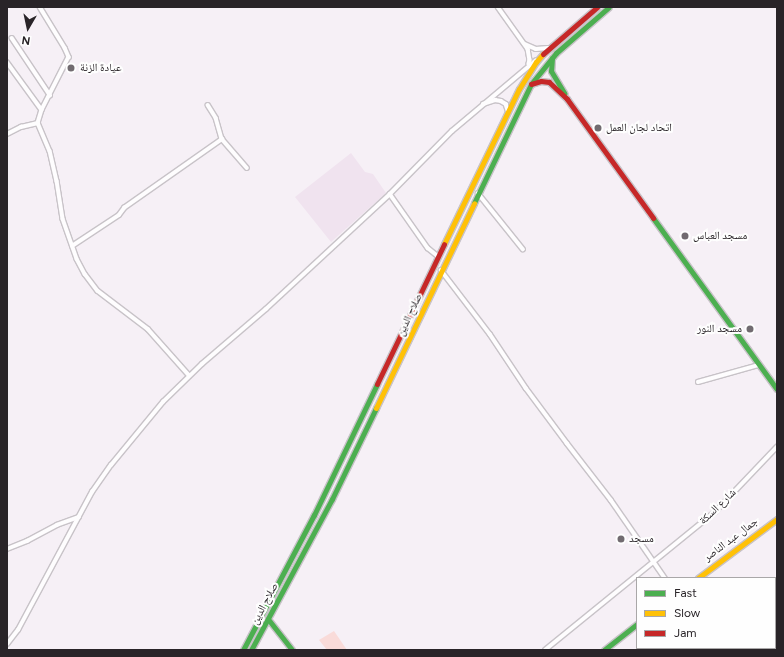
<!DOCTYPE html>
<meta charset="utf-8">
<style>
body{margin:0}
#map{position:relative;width:784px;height:657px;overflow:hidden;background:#f6f0f6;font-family:Figtree,"Noto Naskh Arabic",sans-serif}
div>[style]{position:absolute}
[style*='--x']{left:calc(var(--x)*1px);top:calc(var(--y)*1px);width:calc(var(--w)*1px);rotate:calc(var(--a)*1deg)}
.built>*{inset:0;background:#f0e3ef}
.green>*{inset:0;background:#f9dbd9}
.roads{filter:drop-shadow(1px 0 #c8c3c8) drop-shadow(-1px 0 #c8c3c8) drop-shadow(0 1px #c8c3c8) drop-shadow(0 -1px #c8c3c8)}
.street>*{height:3.5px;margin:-1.75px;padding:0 1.75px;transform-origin:1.75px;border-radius:1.75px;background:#fefdfe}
.fast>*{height:5px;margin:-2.5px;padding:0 2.5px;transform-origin:2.5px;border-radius:2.5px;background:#4caf50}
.slow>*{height:5px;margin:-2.5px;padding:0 2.5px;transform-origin:2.5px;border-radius:2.5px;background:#ffc107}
.jam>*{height:5px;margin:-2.5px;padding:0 2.5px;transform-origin:2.5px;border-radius:2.5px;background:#c62828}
.dots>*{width:11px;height:11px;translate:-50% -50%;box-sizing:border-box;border:2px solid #fefefe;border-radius:50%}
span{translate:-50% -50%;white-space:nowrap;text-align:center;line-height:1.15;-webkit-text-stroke:4px #fefefe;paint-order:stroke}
.poi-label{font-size:11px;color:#292428}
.left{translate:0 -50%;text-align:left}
.right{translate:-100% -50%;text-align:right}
.street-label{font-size:11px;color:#292428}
.frame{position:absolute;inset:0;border:8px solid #292428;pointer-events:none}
.legend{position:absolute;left:636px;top:577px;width:140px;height:72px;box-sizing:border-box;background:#fefefe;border:1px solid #a9a7a8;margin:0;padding:5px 7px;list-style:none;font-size:12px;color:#292428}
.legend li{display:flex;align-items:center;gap:8px;height:20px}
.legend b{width:20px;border:1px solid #a9a7a8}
.north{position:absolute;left:8px;top:8px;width:40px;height:40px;-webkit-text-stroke:3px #fefefe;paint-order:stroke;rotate:189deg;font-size:11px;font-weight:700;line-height:16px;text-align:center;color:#292428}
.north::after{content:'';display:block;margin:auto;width:14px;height:18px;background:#292428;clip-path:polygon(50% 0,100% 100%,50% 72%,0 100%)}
</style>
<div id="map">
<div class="built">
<div style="clip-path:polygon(351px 153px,365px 172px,373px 174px,386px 193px,331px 242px,295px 197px)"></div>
</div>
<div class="green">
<div style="clip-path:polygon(334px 631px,347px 650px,327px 650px,319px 640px)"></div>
</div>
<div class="roads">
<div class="street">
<div style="--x:40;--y:7;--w:48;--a:58.6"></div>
<div style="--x:65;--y:48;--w:10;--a:66"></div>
<div style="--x:69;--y:57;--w:59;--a:117"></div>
<div style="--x:42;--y:110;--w:14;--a:107"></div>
<div style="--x:38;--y:123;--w:30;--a:67"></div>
<div style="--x:50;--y:151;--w:31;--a:77"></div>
<div style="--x:57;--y:181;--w:38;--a:81"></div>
<div style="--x:63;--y:219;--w:42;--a:70.7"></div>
<div style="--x:77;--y:259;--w:17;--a:62"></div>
<div style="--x:85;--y:274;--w:21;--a:53"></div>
<div style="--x:98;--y:291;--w:63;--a:37.2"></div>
<div style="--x:148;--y:329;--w:62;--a:48.3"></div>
<div style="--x:498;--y:7;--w:52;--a:54.5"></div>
<div style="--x:528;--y:49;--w:11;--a:80"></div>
<div style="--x:530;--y:60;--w:4;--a:104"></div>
<div style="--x:12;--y:38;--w:69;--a:56.3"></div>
<div style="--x:525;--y:44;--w:12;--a:24"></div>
<div style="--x:536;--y:49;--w:12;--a:-5"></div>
<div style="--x:7;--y:62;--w:59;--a:53.9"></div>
<div style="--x:483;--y:104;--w:13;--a:-18"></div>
<div style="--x:495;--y:100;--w:6;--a:9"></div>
<div style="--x:501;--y:101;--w:6;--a:31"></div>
<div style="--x:506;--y:104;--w:6;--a:72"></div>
<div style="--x:208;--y:105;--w:15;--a:58"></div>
<div style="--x:216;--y:118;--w:22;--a:74"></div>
<div style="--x:222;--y:139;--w:38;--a:49"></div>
<div style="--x:7;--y:134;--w:16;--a:-27"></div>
<div style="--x:21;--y:127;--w:17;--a:-13"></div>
<div style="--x:478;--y:193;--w:72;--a:51.2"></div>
<div style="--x:390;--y:194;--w:66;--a:54.9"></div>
<div style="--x:428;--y:248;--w:13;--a:39"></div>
<div style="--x:72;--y:246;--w:56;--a:-33.4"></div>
<div style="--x:119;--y:215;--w:9;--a:-54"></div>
<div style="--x:124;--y:208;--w:120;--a:-35.1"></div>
<div style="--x:441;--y:270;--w:81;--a:52.6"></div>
<div style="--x:490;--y:334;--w:65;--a:56.3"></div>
<div style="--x:526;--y:388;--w:69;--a:53.3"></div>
<div style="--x:567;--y:443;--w:72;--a:52.3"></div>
<div style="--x:611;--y:500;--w:95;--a:55.3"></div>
<div style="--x:698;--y:382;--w:63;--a:-15.6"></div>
<div style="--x:7;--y:549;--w:22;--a:-22"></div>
<div style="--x:27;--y:541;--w:34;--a:-28"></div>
<div style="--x:57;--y:525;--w:23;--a:-20"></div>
<div style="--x:7;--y:644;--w:18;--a:-52"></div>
<div style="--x:18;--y:630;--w:157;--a:-61.8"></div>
<div style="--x:92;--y:492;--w:33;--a:-55"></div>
<div style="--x:111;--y:465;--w:82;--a:-50.5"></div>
<div style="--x:163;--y:402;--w:54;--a:-44.3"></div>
<div style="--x:202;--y:364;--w:84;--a:-40.7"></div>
<div style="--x:266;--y:309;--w:169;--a:-42.8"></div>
<div style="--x:390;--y:194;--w:88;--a:-45.5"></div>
<div style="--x:452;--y:131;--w:109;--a:-40.1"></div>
<div style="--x:716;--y:648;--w:2;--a:63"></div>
<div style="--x:545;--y:650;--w:219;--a:-39.1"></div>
<div style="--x:715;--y:512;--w:90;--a:-46.4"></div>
</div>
<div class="fast">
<div style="--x:552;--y:58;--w:13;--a:94"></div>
<div style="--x:551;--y:71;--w:26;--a:59"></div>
<div style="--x:474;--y:203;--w:132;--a:-64.4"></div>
<div style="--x:531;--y:84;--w:40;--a:-51"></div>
<div style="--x:556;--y:53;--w:70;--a:-41"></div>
<div style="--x:653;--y:218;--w:211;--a:54.1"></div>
<div style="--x:268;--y:619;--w:39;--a:52"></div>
<div style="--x:243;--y:650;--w:153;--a:-62.3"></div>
<div style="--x:314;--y:515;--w:145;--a:-64.3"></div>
<div style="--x:251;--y:650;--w:171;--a:-61.8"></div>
<div style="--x:332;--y:499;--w:101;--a:-64.2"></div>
<div style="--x:604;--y:650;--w:42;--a:-38.2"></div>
</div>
<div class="slow">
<div style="--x:444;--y:244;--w:172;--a:-64.2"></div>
<div style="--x:519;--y:89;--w:32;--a:-58"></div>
<div style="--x:536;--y:62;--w:11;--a:-49"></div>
<div style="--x:376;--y:408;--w:227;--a:-64.4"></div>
<div style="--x:698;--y:578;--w:99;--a:-36.8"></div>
</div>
<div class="jam">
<div style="--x:543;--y:54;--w:72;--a:-41"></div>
<div style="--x:531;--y:84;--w:10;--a:-17"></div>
<div style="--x:541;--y:81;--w:8;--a:7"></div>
<div style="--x:549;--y:82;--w:25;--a:43"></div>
<div style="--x:567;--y:99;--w:147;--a:54.1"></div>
<div style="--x:377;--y:384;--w:155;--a:-64.4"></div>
</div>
</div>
<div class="dots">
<div style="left:71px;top:68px;background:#716b70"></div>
<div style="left:598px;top:128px;background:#716b70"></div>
<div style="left:685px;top:236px;background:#716b70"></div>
<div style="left:750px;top:329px;background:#716b70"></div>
<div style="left:621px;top:539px;background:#716b70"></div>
</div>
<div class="poi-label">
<span class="left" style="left:80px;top:68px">عيادة الزنة</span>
<span class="left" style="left:606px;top:128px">اتحاد لجان العمل</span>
<span class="left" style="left:693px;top:236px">مسجد العباس</span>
<span class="right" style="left:742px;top:329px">مسجد النور</span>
<span class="left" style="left:629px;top:539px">مسجد</span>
</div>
<div class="street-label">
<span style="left:410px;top:315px;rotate:-65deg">صلاح الدين</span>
<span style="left:718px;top:507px;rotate:-44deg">شارع السكة</span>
<span style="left:731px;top:540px;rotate:-37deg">جمال عبد الناصر</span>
<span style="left:265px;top:604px;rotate:-62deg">صلاح الدين</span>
</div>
<div class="frame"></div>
<ul class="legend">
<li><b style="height:5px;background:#4caf50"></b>Fast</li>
<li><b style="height:5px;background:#ffc107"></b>Slow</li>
<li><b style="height:5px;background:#c62828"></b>Jam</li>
</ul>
<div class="north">N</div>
</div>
